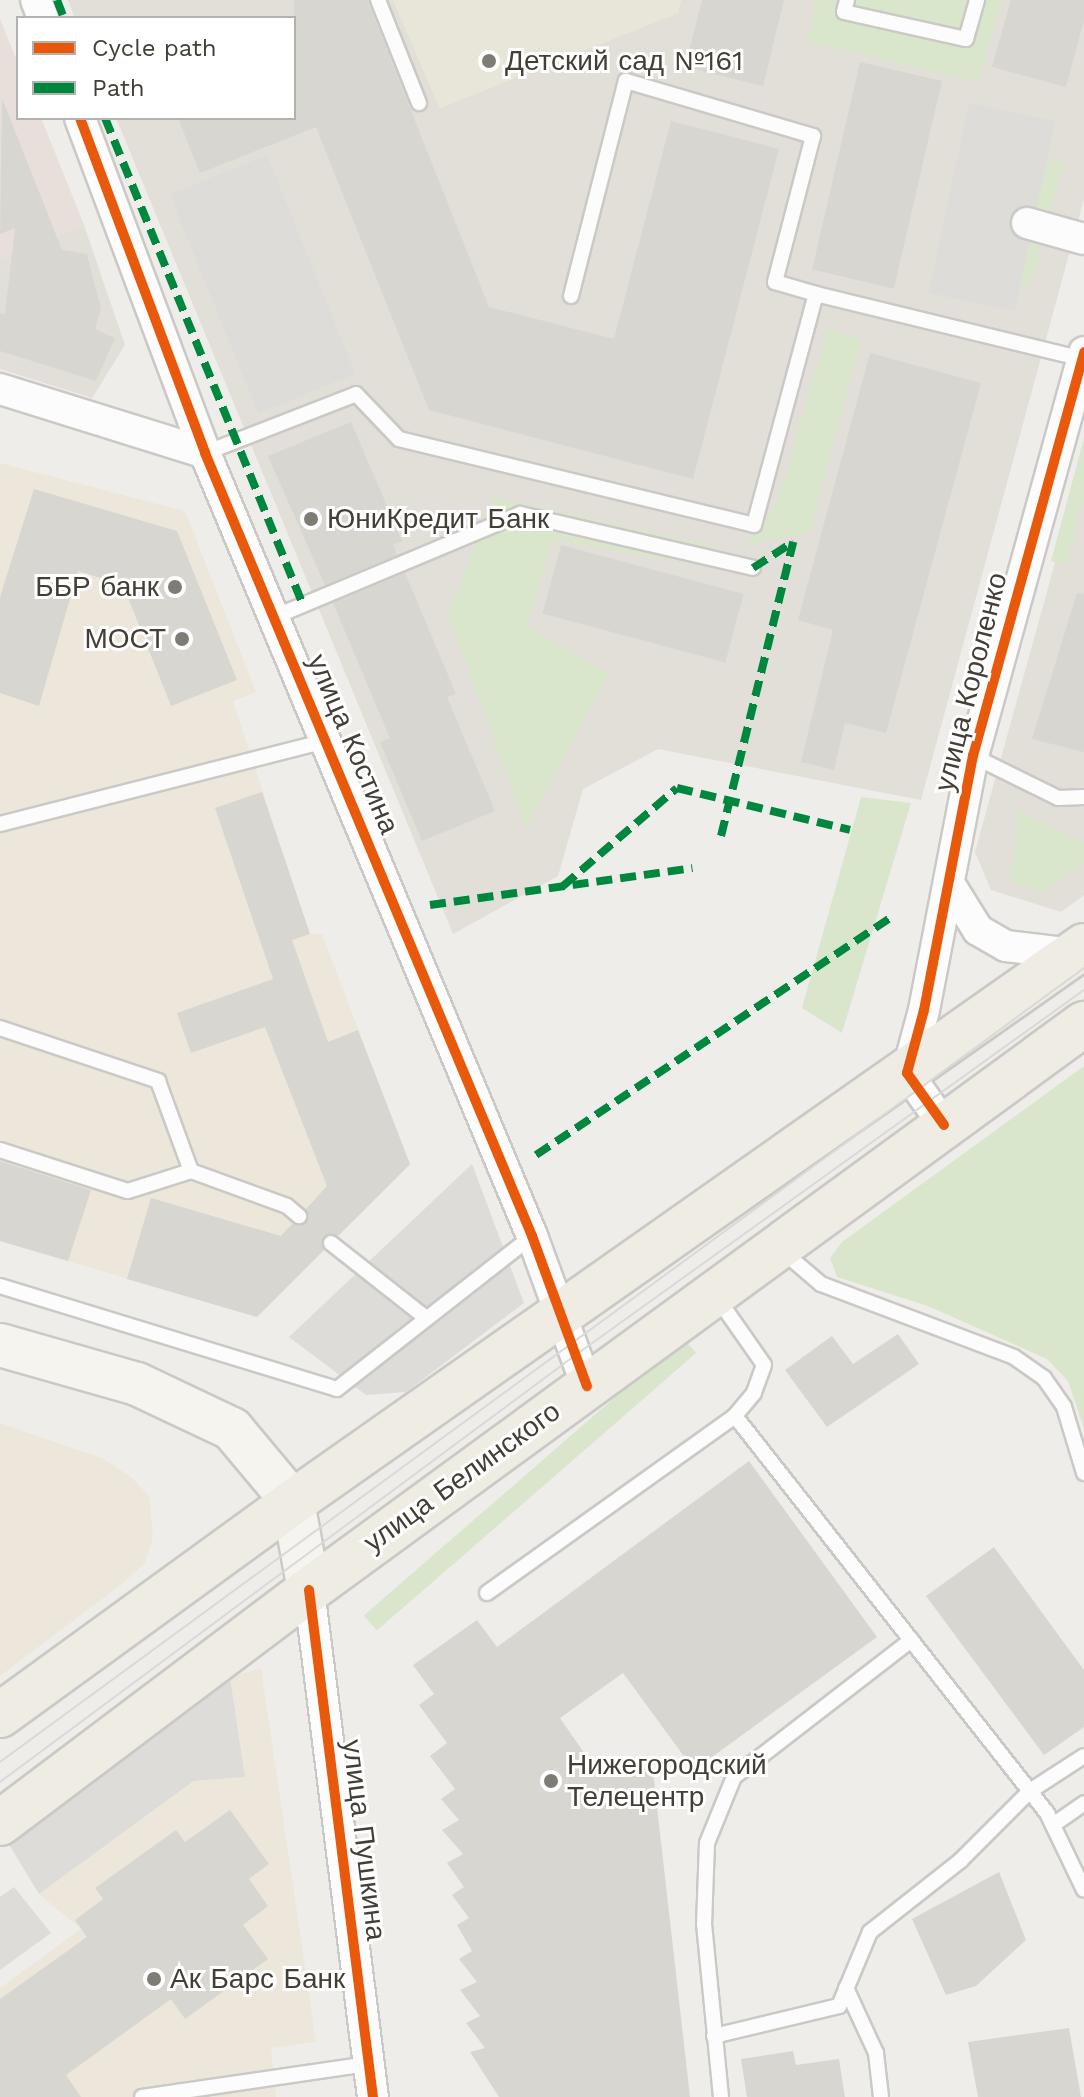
<!DOCTYPE html>
<meta charset="utf-8">
<style>
body{margin:0}
#map{position:relative;width:1084px;height:2097px;overflow:hidden;background:#eeede9;font-family:"Work Sans",sans-serif}
div>[style]{position:absolute}
[style*='--x']{left:calc(var(--x)*1px);top:calc(var(--y)*1px);width:calc(var(--w)*1px);rotate:calc(var(--a)*1deg)}
.residential>*{inset:0;background:#e1dfd7}
.commercial>*{inset:0;background:#ece7da}
.education>*{inset:0;background:#e8e5d9}
.medical>*{inset:0;background:#e8dfda}
.green>*{inset:0;background:#dae6cc;transform-origin:0 0}
.parking>*{inset:0;background:#dddcd9;transform-origin:0 0}
.building>*{inset:0;background:#d8d6d1;transform-origin:0 0}
.roads{filter:drop-shadow(2px 0 #cac9c5) drop-shadow(-2px 0 #cac9c5) drop-shadow(0 2px #cac9c5) drop-shadow(0 -2px #cac9c5)}
.lane>*{height:14px;margin:-7px;padding:0 7px;transform-origin:7px;border-radius:7px;background:#fcfcfc}
.street>*{height:30px;margin:-15px;padding:0 15px;transform-origin:15px;border-radius:15px;background:#fcfcfc}
.secondary>*{height:42px;margin:-21px;padding:0 21px;transform-origin:21px;border-radius:21px;background:#f5f4ef}
.primary>*{height:44px;margin:-22px;padding:0 22px;transform-origin:22px;border-radius:22px;background:#efece4}
.tram>*{height:2px;margin:-1px;padding:0 1px;transform-origin:1px;border-radius:1px;background:#d9d9d8}
.quiet>*{height:8px;margin-top:-4px;transform-origin:0;background:repeating-linear-gradient(90deg,#00873e 0 16px,transparent 0 24px)}
.cycleway>*{height:10px;margin:-5px;padding:0 5px;transform-origin:5px;border-radius:5px;background:#e8590c}
.dots>*{width:22px;height:22px;translate:-50% -50%;box-sizing:border-box;border:4px solid #fff;border-radius:50%}
span{translate:-50% -50%;white-space:nowrap;text-align:center;line-height:1.15;-webkit-text-stroke:6px #fff;paint-order:stroke}
.poi-label{font-size:28px;color:#433f36}
.left{translate:0 -50%;text-align:left}
.right{translate:-100% -50%;text-align:right}
.street-label{font-size:28px;color:#433f36}
.legend{position:absolute;left:16px;top:16px;width:280px;height:104px;box-sizing:border-box;background:#fff;border:2px solid #b4b2af;margin:0;padding:10px 14px;list-style:none;font-size:24px;color:#433f36}
.legend li{display:flex;align-items:center;gap:16px;height:40px}
.legend b{width:40px;border:2px solid #b4b2af}
</style>
<div id="map">
<div class="residential">
<div style="clip-path:polygon(68px 0,393px 0,440px 108px,678px 13px,681px 0,1084px 0,1084px 199px,921px 800px,658px 749px,583px 789px,558px 876px,453px 934px,116px 118px,294px 118px,294px 18px,75px 18px)"></div>
<div style="clip-path:polygon(84px 225px,125px 345px,92px 398px,0 369px,0 258px)"></div>
<div style="clip-path:polygon(1084px 458px,1084px 895px,1061px 912px,991px 890px,975px 852px)"></div>
</div>
<div class="commercial">
<div style="clip-path:polygon(0 463px,185px 511px,256px 692px,233px 701px,310px 934px,322px 934px,410px 1165px,257px 1317px,0 1241px)"></div>
<div style="clip-path:polygon(0 1423px,104px 1459px,132px 1478px,149px 1496px,153px 1537px,145px 1563px,122px 1584px,0 1676px)"></div>
<div style="clip-path:polygon(261px 1668px,316px 2042px,271px 2048px,276px 2097px,0 2097px,0 1988px,81px 1929px,39px 1894px,195px 1781px,245px 1777px,230px 1677px)"></div>
</div>
<div class="education">
<div style="clip-path:polygon(393px 0,681px 0,678px 13px,440px 108px)"></div>
</div>
<div class="medical">
<div style="clip-path:polygon(0 19px,18px 63px,18px 118px,41px 118px,84px 225px,0 258px)"></div>
</div>
<div class="green">
<div style="clip-path:polygon(816px 0,1002px 0,978px 83px,807px 41px)"></div>
<div style="clip-path:polygon(1027px 158px,1064px 164px,1029px 287px,998px 271px)"></div>
<div style="clip-path:polygon(827px 329px,861px 340px,810px 532px,746px 546px,777px 504px)"></div>
<div style="clip-path:polygon(1084px 438px,1084px 497px,1066px 566px,1051px 561px)"></div>
<div style="clip-path:polygon(494px 497px,709px 545px,691px 564px,553px 540px,527px 627px,609px 674px,526px 828px,448px 613px)"></div>
<div style="clip-path:polygon(861px 797px,911px 803px,842px 1033px,802px 1008px)"></div>
<div style="clip-path:polygon(1018px 811px,1084px 843px,1084px 862px,1042px 893px,1010px 881px)"></div>
<div style="clip-path:polygon(1084px 1066px,1084px 1428px,1068px 1381px,1047px 1359px,928px 1306px,837px 1277px,830px 1258px,842px 1242px)"></div>
<div style="left:683px;top:1338px;width:20px;height:423px;rotate:49deg"></div>
</div>
<div class="parking">
<div style="left:969px;top:103px;width:88px;height:194px;rotate:12deg"></div>
<div style="left:267px;top:155px;width:236px;height:105px;rotate:68deg"></div>
<div style="clip-path:polygon(472px 1164px,524px 1303px,406px 1392px,366px 1395px,289px 1337px)"></div>
<div style="clip-path:polygon(230px 1677px,245px 1777px,194px 1781px,39px 1894px,5px 1838px)"></div>
<div style="clip-path:polygon(14px 1887px,51px 1933px,0 1970px,0 1897px)"></div>
</div>
<div class="building">
<div style="clip-path:polygon(294px 0,367px 0,489px 307px,614px 339px,671px 121px,779px 149px,693px 479px,429px 410px,316px 127px,200px 173px,178px 118px,294px 118px)"></div>
<div style="clip-path:polygon(702px 0,784px 0,763px 86px,685px 67px)"></div>
<div style="clip-path:polygon(1011px 0,1084px 0,1084px 20px,1066px 87px,992px 67px)"></div>
<div style="left:860px;top:62px;width:84px;height:213px;rotate:13deg"></div>
<div style="clip-path:polygon(2px 98px,62px 250px,87px 254px,101px 309px,95px 329px,115px 338px,96px 381px,0 351px,0 313px,5px 314px,15px 228px,0 234px)"></div>
<div style="clip-path:polygon(870px 353px,981px 383px,886px 733px,845px 723px,834px 770px,801px 762px,833px 630px,798px 620px)"></div>
<div style="clip-path:polygon(351px 422px,402px 541px,393px 545px,397px 555px,325px 585px,268px 456px)"></div>
<div style="clip-path:polygon(34px 489px,177px 531px,237px 680px,171px 706px,123px 585px,78px 571px,39px 706px,0 693px,0 597px)"></div>
<div style="left:561px;top:545px;width:189px;height:71px;rotate:15deg"></div>
<div style="clip-path:polygon(405px 573px,456px 694px,447px 697px,495px 811px,422px 841px,380px 742px,390px 738px,333px 603px)"></div>
<div style="clip-path:polygon(1077px 593px,1084px 594px,1084px 752px,1032px 739px)"></div>
<div style="clip-path:polygon(262px 792px,310px 934px,292px 940px,328px 1042px,358px 1030px,410px 1164px,338px 1236px,324px 1236px,324px 1250px,257px 1317px,127px 1279px,151px 1198px,281px 1236px,292px 1224px,306px 1223px,306px 1209px,327px 1186px,265px 1027px,191px 1053px,177px 1013px,273px 979px,215px 808px)"></div>
<div style="clip-path:polygon(0 1161px,91px 1190px,68px 1261px,0 1241px)"></div>
<div style="clip-path:polygon(898px 1334px,919px 1364px,827px 1427px,785px 1370px,832px 1336px,853px 1364px)"></div>
<div style="clip-path:polygon(749px 1461px,877px 1637px,694px 1770px,623px 1673px,560px 1718px,598px 1773px,652px 1763px,690px 2097px,499px 2097px,470px 2052px,485px 2048px,466px 2023px,480px 2016px,460px 1990px,477px 1982px,459px 1959px,472px 1951px,457px 1925px,469px 1918px,452px 1895px,464px 1887px,447px 1863px,463px 1854px,442px 1830px,459px 1820px,441px 1799px,455px 1789px,430px 1756px,447px 1743px,419px 1705px,434px 1694px,413px 1665px,477px 1620px,497px 1647px)"></div>
<div style="clip-path:polygon(994px 1547px,1084px 1670px,1084px 1727px,1044px 1755px,926px 1596px)"></div>
<div style="clip-path:polygon(230px 1810px,269px 1864px,249px 1879px,268px 1906px,243px 1925px,268px 1959px,185px 2019px,171px 1999px,66px 2075px,81px 2097px,0 2097px,0 1999px,87px 1937px,75px 1920px,103px 1899px,95px 1888px,176px 1830px,185px 1842px)"></div>
<div style="clip-path:polygon(999px 1872px,1026px 1940px,976px 1986px,946px 1995px,912px 1919px)"></div>
<div style="clip-path:polygon(1069px 2028px,1081px 2097px,978px 2097px,968px 2042px)"></div>
<div style="clip-path:polygon(793px 2051px,796px 2065px,839px 2059px,845px 2097px,747px 2097px,741px 2059px)"></div>
</div>
<div class="roads">
<div class="lane">
<div style="--x:378;--y:0;--w:111;--a:68.3"></div>
<div style="--x:847;--y:0;--w:12;--a:104"></div>
<div style="--x:844;--y:12;--w:125;--a:12.5"></div>
<div style="--x:966;--y:39;--w:41;--a:-74.2"></div>
<div style="--x:571;--y:296;--w:222;--a:-75.7"></div>
<div style="--x:626;--y:81;--w:195;--a:16.4"></div>
<div style="--x:813;--y:136;--w:151;--a:104.6"></div>
<div style="--x:775;--y:282;--w:43;--a:16.3"></div>
<div style="--x:205;--y:453;--w:162;--a:-21.3"></div>
<div style="--x:356;--y:394;--w:62;--a:46.3"></div>
<div style="--x:399;--y:439;--w:365;--a:13.6"></div>
<div style="--x:754;--y:525;--w:239;--a:-75"></div>
<div style="--x:816;--y:294;--w:274;--a:13.7"></div>
<div style="--x:274;--y:617;--w:267;--a:-22.7"></div>
<div style="--x:520;--y:514;--w:239;--a:13"></div>
<div style="--x:973;--y:756;--w:95;--a:26.3"></div>
<div style="--x:1058;--y:798;--w:26;--a:-2"></div>
<div style="--x:0;--y:824;--w:335;--a:-14.3"></div>
<div style="--x:0;--y:1028;--w:167;--a:18.5"></div>
<div style="--x:158;--y:1081;--w:96;--a:69.9"></div>
<div style="--x:191;--y:1171;--w:102;--a:20"></div>
<div style="--x:287;--y:1206;--w:16;--a:40"></div>
<div style="--x:0;--y:1150;--w:134;--a:17.8"></div>
<div style="--x:128;--y:1191;--w:66;--a:-17.6"></div>
<div style="--x:331;--y:1243;--w:121;--a:38.3"></div>
<div style="--x:780;--y:1249;--w:54;--a:40.5"></div>
<div style="--x:821;--y:1284;--w:206;--a:20.7"></div>
<div style="--x:1014;--y:1357;--w:37;--a:35"></div>
<div style="--x:1044;--y:1378;--w:35;--a:55"></div>
<div style="--x:1064;--y:1407;--w:69;--a:73.1"></div>
<div style="--x:0;--y:1286;--w:352;--a:17"></div>
<div style="--x:337;--y:1389;--w:248;--a:-38.1"></div>
<div style="--x:718;--y:1299;--w:80;--a:55.1"></div>
<div style="--x:764;--y:1365;--w:30;--a:110"></div>
<div style="--x:754;--y:1393;--w:30;--a:130"></div>
<div style="--x:735;--y:1416;--w:505;--a:51.84"></div>
<div style="--x:1047;--y:1813;--w:85;--a:64.3"></div>
<div style="--x:487;--y:1593;--w:305;--a:-35.5"></div>
<div style="--x:1053;--y:1825;--w:38;--a:-35"></div>
<div style="--x:846;--y:1988;--w:72;--a:65.2"></div>
<div style="--x:876;--y:2053;--w:44;--a:83.5"></div>
<div style="--x:714;--y:2036;--w:129;--a:-13.5"></div>
<div style="--x:839;--y:2006;--w:80;--a:-67.3"></div>
<div style="--x:870;--y:1932;--w:115;--a:-38.3"></div>
<div style="--x:960;--y:1861;--w:99;--a:-45"></div>
<div style="--x:1030;--y:1791;--w:64;--a:-32.9"></div>
<div style="--x:142;--y:2097;--w:229;--a:-8.3"></div>
<div style="--x:721;--y:2097;--w:173;--a:-95.6"></div>
<div style="--x:704;--y:1925;--w:82;--a:-87.9"></div>
<div style="--x:707;--y:1843;--w:71;--a:-67.8"></div>
<div style="--x:734;--y:1777;--w:224;--a:-37.7"></div>
</div>
<div class="street">
<div style="--x:36;--y:0;--w:19;--a:69"></div>
<div style="--x:80;--y:118;--w:358;--a:69.5"></div>
<div style="--x:205;--y:453;--w:849;--a:67.33"></div>
<div style="--x:532;--y:1236;--w:160;--a:69.9"></div>
<div style="--x:1027;--y:223;--w:59;--a:15.7"></div>
<div style="--x:0;--y:389;--w:215;--a:17.3"></div>
<div style="--x:950;--y:885;--w:53;--a:58.1"></div>
<div style="--x:978;--y:930;--w:32;--a:30"></div>
<div style="--x:1006;--y:946;--w:67;--a:6.8"></div>
<div style="--x:944;--y:1125;--w:64;--a:-125.4"></div>
<div style="--x:907;--y:1073;--w:65;--a:-74.9"></div>
<div style="--x:924;--y:1010;--w:259;--a:-79.1"></div>
<div style="--x:973;--y:756;--w:419;--a:-74.6"></div>
<div style="--x:309;--y:1590;--w:511;--a:82.81"></div>
</div>
<div class="secondary">
<div style="--x:0;--y:1345;--w:142;--a:15.9"></div>
<div style="--x:137;--y:1384;--w:105;--a:25.3"></div>
<div style="--x:232;--y:1429;--w:95;--a:50.1"></div>
<div style="--x:293;--y:1502;--w:89;--a:79.7"></div>
</div>
<div class="primary">
<div style="--x:0;--y:1715;--w:362;--a:-36"></div>
<div style="--x:293;--y:1502;--w:967;--a:-35.1"></div>
<div style="--x:0;--y:1823;--w:387;--a:-37"></div>
<div style="--x:309;--y:1590;--w:960;--a:-36.14"></div>
</div>
</div>
<div class="tram">
<div style="--x:0;--y:1762;--w:1344;--a:-36.22"></div>
<div style="--x:0;--y:1782;--w:718;--a:-36.57"></div>
<div style="--x:577;--y:1354;--w:624;--a:-35.68"></div>
</div>
<div class="quiet">
<div style="--x:57;--y:0;--w:19;--a:69"></div>
<div style="--x:105;--y:118;--w:526;--a:67.87"></div>
<div style="--x:753;--y:568;--w:48;--a:-33"></div>
<div style="--x:721;--y:836;--w:303;--a:-76.2"></div>
<div style="--x:563;--y:886;--w:150;--a:-40.7"></div>
<div style="--x:677;--y:788;--w:178;--a:13.6"></div>
<div style="--x:430;--y:905;--w:265;--a:-8"></div>
<div style="--x:536;--y:1155;--w:426;--a:-33.8"></div>
</div>
<div class="cycleway">
<div style="--x:80;--y:118;--w:358;--a:69.5"></div>
<div style="--x:205;--y:453;--w:849;--a:67.33"></div>
<div style="--x:532;--y:1236;--w:160;--a:69.9"></div>
<div style="--x:944;--y:1125;--w:64;--a:-125.4"></div>
<div style="--x:907;--y:1073;--w:65;--a:-74.9"></div>
<div style="--x:924;--y:1010;--w:259;--a:-79.1"></div>
<div style="--x:973;--y:756;--w:419;--a:-74.6"></div>
<div style="--x:309;--y:1590;--w:511;--a:82.81"></div>
</div>
<div class="dots">
<div style="left:489px;top:61px;background:#7f7c75"></div>
<div style="left:311px;top:519px;background:#7f7c75"></div>
<div style="left:175px;top:587px;background:#7f7c75"></div>
<div style="left:182px;top:639px;background:#7f7c75"></div>
<div style="left:551px;top:1781px;background:#7f7c75"></div>
<div style="left:154px;top:1979px;background:#7f7c75"></div>
</div>
<div class="poi-label">
<span class="left" style="left:505px;top:61px">Детский сад №161</span>
<span class="left" style="left:327px;top:519px">ЮниКредит Банк</span>
<span class="right" style="left:159px;top:587px">ББР банк</span>
<span class="right" style="left:166px;top:639px">МОСТ</span>
<span class="left" style="left:567px;top:1781px">Нижегородский<br>Телецентр</span>
<span class="left" style="left:170px;top:1979px">Ак Барс Банк</span>
</div>
<div class="street-label">
<span style="left:971px;top:682px;rotate:-76deg">улица Короленко</span>
<span style="left:353px;top:744px;rotate:67deg">улица Костина</span>
<span style="left:462px;top:1477px;rotate:-36deg">улица Белинского</span>
<span style="left:364px;top:1840px;rotate:83deg">улица Пушкина</span>
</div>
<ul class="legend">
<li><b style="height:10px;background:#e8590c"></b>Cycle path</li>
<li><b style="height:10px;background:#00873e"></b>Path</li>
</ul>
</div>
